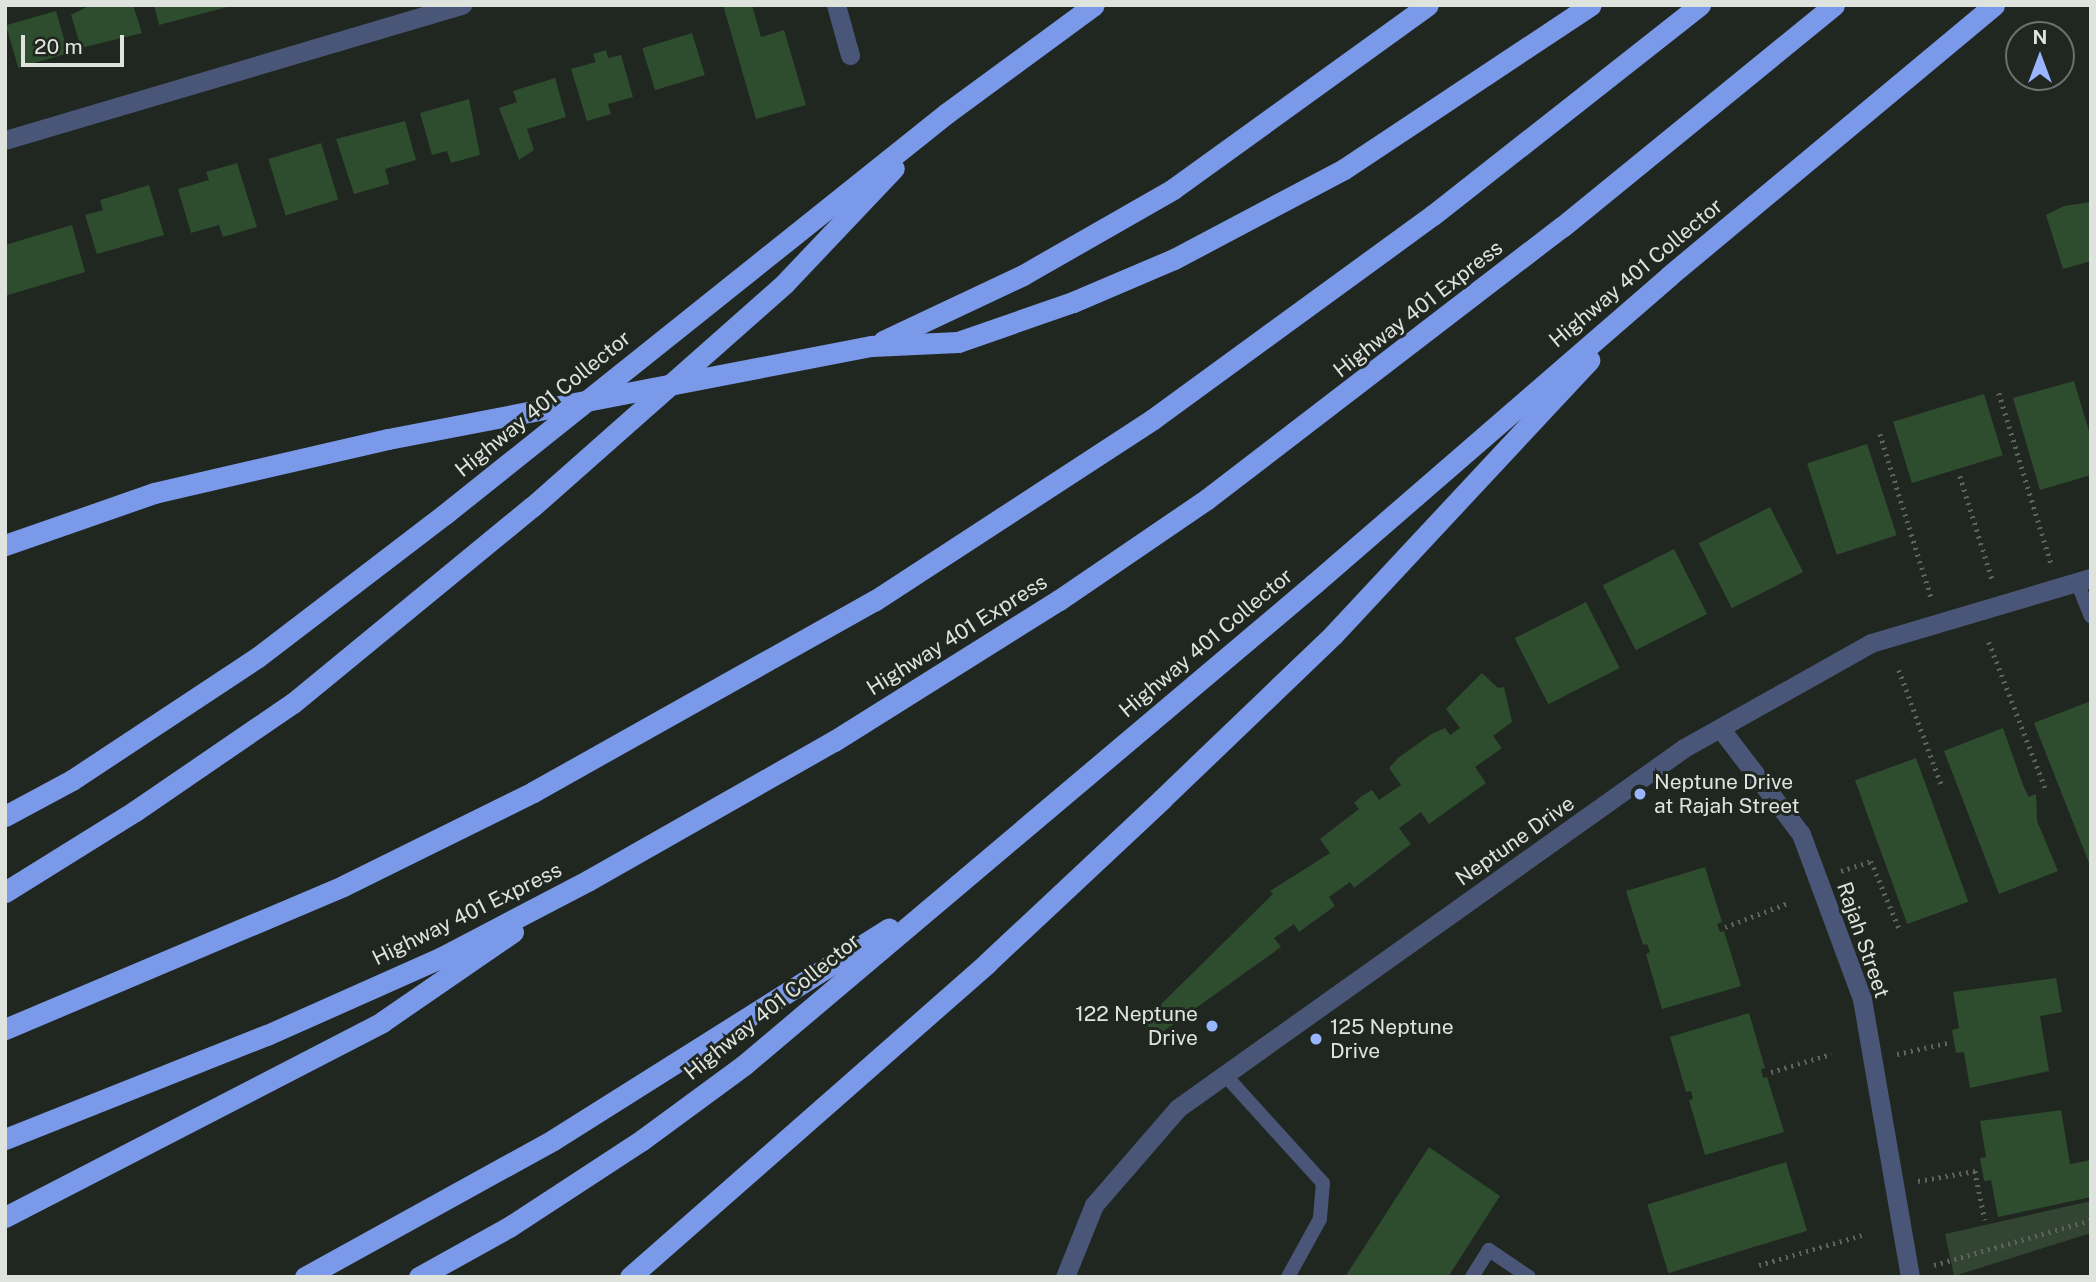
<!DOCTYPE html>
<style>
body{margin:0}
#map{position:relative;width:2096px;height:1282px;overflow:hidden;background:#202720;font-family:"Public Sans",sans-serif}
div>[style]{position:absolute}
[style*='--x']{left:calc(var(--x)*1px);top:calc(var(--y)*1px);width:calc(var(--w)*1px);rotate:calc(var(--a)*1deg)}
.green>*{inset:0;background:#324432}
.building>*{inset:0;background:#2e4c2e;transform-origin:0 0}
.path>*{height:4.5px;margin-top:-2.25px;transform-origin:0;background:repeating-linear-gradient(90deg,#5e645d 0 2px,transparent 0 7px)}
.service>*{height:14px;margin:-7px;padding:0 7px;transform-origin:7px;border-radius:7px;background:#4a5677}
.minor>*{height:19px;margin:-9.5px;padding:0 9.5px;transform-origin:9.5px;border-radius:9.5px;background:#4a5677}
.motorway>*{height:21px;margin:-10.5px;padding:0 10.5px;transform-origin:10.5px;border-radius:10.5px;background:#7b99e9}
.motorway-bridge>*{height:21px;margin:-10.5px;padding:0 10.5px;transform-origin:10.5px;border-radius:10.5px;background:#7b99e9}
.dots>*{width:19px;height:19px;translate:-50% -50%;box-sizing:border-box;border:4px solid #202720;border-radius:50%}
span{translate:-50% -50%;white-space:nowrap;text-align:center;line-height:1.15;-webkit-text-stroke:6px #202720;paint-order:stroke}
.street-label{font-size:21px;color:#dfe3de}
.poi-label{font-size:21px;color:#dfe3de}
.left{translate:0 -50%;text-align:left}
.right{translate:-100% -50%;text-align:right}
.frame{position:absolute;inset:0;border:7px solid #dfe3de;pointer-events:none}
.north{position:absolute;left:2005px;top:21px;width:70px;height:70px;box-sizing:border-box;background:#202720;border:2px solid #6c726c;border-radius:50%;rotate:0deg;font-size:19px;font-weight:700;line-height:28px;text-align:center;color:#dfe3de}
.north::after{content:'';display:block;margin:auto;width:24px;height:32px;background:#99b5fd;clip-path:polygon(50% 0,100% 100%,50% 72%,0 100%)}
.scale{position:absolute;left:21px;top:35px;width:103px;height:32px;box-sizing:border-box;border:4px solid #dfe3de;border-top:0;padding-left:9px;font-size:21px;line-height:24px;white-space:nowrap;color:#dfe3de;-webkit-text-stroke:5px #202720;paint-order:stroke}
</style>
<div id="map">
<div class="green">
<div style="clip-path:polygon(2091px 1201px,2091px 1233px,1954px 1276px,1945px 1234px)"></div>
</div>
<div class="building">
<div style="clip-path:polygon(91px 5px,133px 5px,142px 33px,81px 48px,71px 15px)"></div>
<div style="clip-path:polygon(154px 5px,231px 5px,231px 6px,159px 25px)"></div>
<div style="clip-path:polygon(723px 5px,752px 5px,761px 37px,784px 30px,806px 105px,756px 119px)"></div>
<div style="left:56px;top:11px;width:44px;height:52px;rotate:74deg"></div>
<div style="left:692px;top:33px;width:44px;height:52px;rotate:73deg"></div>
<div style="clip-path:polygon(606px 50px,608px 58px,621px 55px,633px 97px,608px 104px,611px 114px,587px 121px,571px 69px,596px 62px,593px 54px)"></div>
<div style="clip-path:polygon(555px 78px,566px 117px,527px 129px,534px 150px,519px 160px,499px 108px,517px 102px,513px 91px)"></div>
<div style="clip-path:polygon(469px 99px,480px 155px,451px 163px,447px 151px,432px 155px,420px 113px)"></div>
<div style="clip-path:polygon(405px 121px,416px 160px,385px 169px,389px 184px,354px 194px,336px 139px)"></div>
<div style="left:321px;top:143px;width:59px;height:55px;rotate:73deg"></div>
<div style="clip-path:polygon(237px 163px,257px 227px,223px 237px,219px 225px,191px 233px,178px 189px,209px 180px,206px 172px)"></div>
<div style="clip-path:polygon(149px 185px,164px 235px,97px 254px,85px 215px,103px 210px,100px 200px)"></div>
<div style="clip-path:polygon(2091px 202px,2091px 261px,2063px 269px,2046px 215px,2064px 206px)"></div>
<div style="clip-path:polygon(72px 225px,85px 272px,5px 296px,5px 245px)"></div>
<div style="clip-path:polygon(2074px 381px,2091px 438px,2091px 475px,2040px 490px,2013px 398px)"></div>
<div style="left:1984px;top:394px;width:64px;height:95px;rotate:73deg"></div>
<div style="left:1867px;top:444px;width:96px;height:63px;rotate:72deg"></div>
<div style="left:1770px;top:507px;width:73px;height:80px;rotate:63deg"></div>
<div style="left:1674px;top:549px;width:73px;height:80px;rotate:63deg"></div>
<div style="left:1586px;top:602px;width:74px;height:80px;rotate:63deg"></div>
<div style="clip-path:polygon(1482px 673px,1498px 688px,1504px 687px,1512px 722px,1493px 736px,1502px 748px,1475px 767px,1486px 783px,1429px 824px,1421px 812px,1399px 828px,1411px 844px,1354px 888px,1350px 882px,1329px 897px,1335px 906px,1299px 932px,1294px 924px,1274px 938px,1281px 947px,1154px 1038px,1142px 1023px,1273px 894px,1270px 891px,1330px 853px,1320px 839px,1359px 809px,1354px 803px,1362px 796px,1372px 790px,1379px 800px,1401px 785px,1389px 768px,1398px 758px,1433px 733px,1445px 728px,1450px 735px,1460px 728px,1446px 709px)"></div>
<div style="clip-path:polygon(2091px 701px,2091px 868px,2034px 723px)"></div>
<div style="clip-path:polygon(2003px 728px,2023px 785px,2029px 797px,2036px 794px,2037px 821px,2058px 871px,1999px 894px,1944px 751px)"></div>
<div style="left:1916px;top:758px;width:153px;height:65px;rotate:70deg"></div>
<div style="clip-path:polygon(1705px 867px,1722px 922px,1717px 924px,1720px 932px,1724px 931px,1741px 986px,1662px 1009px,1646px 954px,1650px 952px,1647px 944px,1643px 945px,1626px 891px)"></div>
<div style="clip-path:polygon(2056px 978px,2062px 1012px,2040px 1016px,2049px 1071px,1970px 1088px,1964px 1052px,1956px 1053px,1952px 1030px,1959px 1028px,1953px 992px)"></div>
<div style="clip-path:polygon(1749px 1013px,1765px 1068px,1761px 1069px,1763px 1078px,1767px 1077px,1784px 1132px,1705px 1155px,1689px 1100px,1693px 1099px,1691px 1091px,1686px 1092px,1670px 1037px)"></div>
<div style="clip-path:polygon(2061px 1110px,2070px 1164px,2091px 1160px,2091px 1197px,1998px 1217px,1991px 1180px,1984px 1181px,1980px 1158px,1986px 1157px,1980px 1121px)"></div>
<div style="clip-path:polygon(1429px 1147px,1500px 1196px,1448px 1277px,1345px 1277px)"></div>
<div style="left:1786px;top:1162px;width:72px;height:145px;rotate:73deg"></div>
</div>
<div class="path">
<div style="--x:1999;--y:393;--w:178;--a:73"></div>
<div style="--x:1880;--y:434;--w:171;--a:72.6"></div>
<div style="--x:1960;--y:476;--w:108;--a:72.7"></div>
<div style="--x:1989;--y:642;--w:159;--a:68.9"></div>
<div style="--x:1899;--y:670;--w:124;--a:69.7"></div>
<div style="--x:1841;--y:871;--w:32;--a:-18"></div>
<div style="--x:1871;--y:861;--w:73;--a:67.3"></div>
<div style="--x:1725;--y:927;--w:67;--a:-20.9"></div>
<div style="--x:1897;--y:1054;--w:55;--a:-12.5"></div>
<div style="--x:1771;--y:1072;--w:63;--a:-16.7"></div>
<div style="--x:1918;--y:1181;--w:58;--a:-10"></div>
<div style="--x:1975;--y:1171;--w:50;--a:78.5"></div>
<div style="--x:1759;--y:1265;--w:107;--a:-16.2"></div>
<div style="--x:1934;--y:1265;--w:163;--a:-16"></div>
</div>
<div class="service">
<div style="--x:2077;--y:582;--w:37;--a:68"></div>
<div style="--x:1225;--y:1075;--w:146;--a:47.8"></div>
<div style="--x:1323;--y:1183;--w:36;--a:95"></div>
<div style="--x:1320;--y:1219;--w:66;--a:118.9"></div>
<div style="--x:1472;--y:1277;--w:32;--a:-58"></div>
<div style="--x:1489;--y:1250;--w:48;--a:34"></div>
</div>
<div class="minor">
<div style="--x:836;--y:5;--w:52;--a:74.4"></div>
<div style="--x:5;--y:140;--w:477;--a:-16.5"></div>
<div style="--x:1720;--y:728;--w:133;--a:52.6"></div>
<div style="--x:1801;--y:834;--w:176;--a:69.7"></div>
<div style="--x:1862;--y:999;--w:282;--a:80.2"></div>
<div style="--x:1065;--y:1277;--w:78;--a:-68.1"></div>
<div style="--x:1094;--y:1205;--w:128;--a:-49.1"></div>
<div style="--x:1178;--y:1108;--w:621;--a:-35.43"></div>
<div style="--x:1684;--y:748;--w:214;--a:-29.3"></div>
<div style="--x:1871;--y:643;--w:229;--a:-16.5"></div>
</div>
<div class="motorway">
<div style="--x:883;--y:341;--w:155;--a:-25.2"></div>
<div style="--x:1023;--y:275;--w:173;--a:-29.8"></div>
<div style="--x:1173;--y:189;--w:314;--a:-35.8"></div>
<div style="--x:872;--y:346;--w:86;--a:-2.7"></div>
<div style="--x:958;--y:342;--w:122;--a:-19.2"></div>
<div style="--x:1073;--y:302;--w:110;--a:-23.1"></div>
<div style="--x:1174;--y:259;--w:192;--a:-27.9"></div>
<div style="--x:1344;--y:169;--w:296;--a:-33.6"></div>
<div style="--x:5;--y:545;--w:158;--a:-19.2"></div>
<div style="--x:154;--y:493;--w:240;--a:-13"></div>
<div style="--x:5;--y:816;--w:76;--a:-28.2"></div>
<div style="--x:72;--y:780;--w:223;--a:-33.5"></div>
<div style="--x:258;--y:657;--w:235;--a:-37.4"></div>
<div style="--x:445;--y:514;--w:642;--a:-38.62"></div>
<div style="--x:947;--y:113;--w:182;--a:-36.3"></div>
<div style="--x:5;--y:892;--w:153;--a:-31.9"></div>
<div style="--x:135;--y:811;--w:191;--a:-34.4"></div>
<div style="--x:293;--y:703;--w:309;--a:-39.4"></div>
<div style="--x:532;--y:507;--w:338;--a:-41.5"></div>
<div style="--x:785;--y:283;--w:158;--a:-46.5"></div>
<div style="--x:5;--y:1029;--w:367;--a:-22.9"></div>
<div style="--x:343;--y:886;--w:212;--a:-26.3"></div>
<div style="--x:533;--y:792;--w:391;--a:-29.3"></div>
<div style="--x:874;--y:601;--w:333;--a:-33.1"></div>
<div style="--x:1153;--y:419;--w:346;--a:-36.1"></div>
<div style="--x:1433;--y:215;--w:340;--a:-38.2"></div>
<div style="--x:5;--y:1139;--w:282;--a:-21.7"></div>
<div style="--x:267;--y:1035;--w:189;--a:-24"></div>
<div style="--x:440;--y:958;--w:168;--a:-27.6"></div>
<div style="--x:589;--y:880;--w:282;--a:-29.6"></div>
<div style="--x:834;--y:741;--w:266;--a:-32.1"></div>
<div style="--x:1059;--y:600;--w:179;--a:-34.3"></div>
<div style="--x:1207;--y:499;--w:447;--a:-37.5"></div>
<div style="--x:1562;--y:227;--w:351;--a:-39.2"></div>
<div style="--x:5;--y:1217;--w:424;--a:-27.3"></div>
<div style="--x:382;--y:1022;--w:159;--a:-34.5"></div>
<div style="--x:305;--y:1277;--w:283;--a:-28.9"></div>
<div style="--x:553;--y:1140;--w:397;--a:-32.2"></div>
<div style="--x:419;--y:1277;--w:103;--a:-29.1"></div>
<div style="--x:509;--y:1227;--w:159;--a:-33.2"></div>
<div style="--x:642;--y:1140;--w:127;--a:-36.3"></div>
<div style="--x:744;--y:1065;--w:747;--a:-40.17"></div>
<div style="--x:1315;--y:583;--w:469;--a:-40.9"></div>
<div style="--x:1669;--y:276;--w:423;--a:-39.8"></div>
<div style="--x:630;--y:1277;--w:475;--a:-41.3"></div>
<div style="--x:987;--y:963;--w:240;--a:-43.1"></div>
<div style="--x:1162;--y:799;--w:237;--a:-43.8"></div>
<div style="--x:1333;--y:635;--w:376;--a:-47"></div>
</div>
<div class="motorway-bridge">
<div style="--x:388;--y:439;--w:493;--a:-10.9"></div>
</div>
<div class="dots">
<div style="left:1640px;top:794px;background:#99b5fd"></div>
<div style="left:1212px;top:1026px;background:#99b5fd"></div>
<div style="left:1316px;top:1039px;background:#99b5fd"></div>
</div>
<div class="street-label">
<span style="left:1636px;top:273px;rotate:-40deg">Highway 401 Collector</span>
<span style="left:1418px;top:309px;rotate:-38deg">Highway 401 Express</span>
<span style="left:543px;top:404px;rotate:-39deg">Highway 401 Collector</span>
<span style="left:957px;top:635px;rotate:-32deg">Highway 401 Express</span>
<span style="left:1206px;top:643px;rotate:-40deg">Highway 401 Collector</span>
<span style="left:1515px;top:841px;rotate:-35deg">Neptune Drive</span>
<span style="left:467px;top:914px;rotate:-26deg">Highway 401 Express</span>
<span style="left:1863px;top:940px;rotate:71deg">Rajah Street</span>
<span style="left:772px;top:1007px;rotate:-39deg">Highway 401 Collector</span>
</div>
<div class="poi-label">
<span class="left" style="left:1654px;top:794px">Neptune Drive<br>at Rajah Street</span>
<span class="right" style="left:1198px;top:1026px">122 Neptune<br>Drive</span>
<span class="left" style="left:1330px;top:1039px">125 Neptune<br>Drive</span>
</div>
<div class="frame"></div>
<div class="north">N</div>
<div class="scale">20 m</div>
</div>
